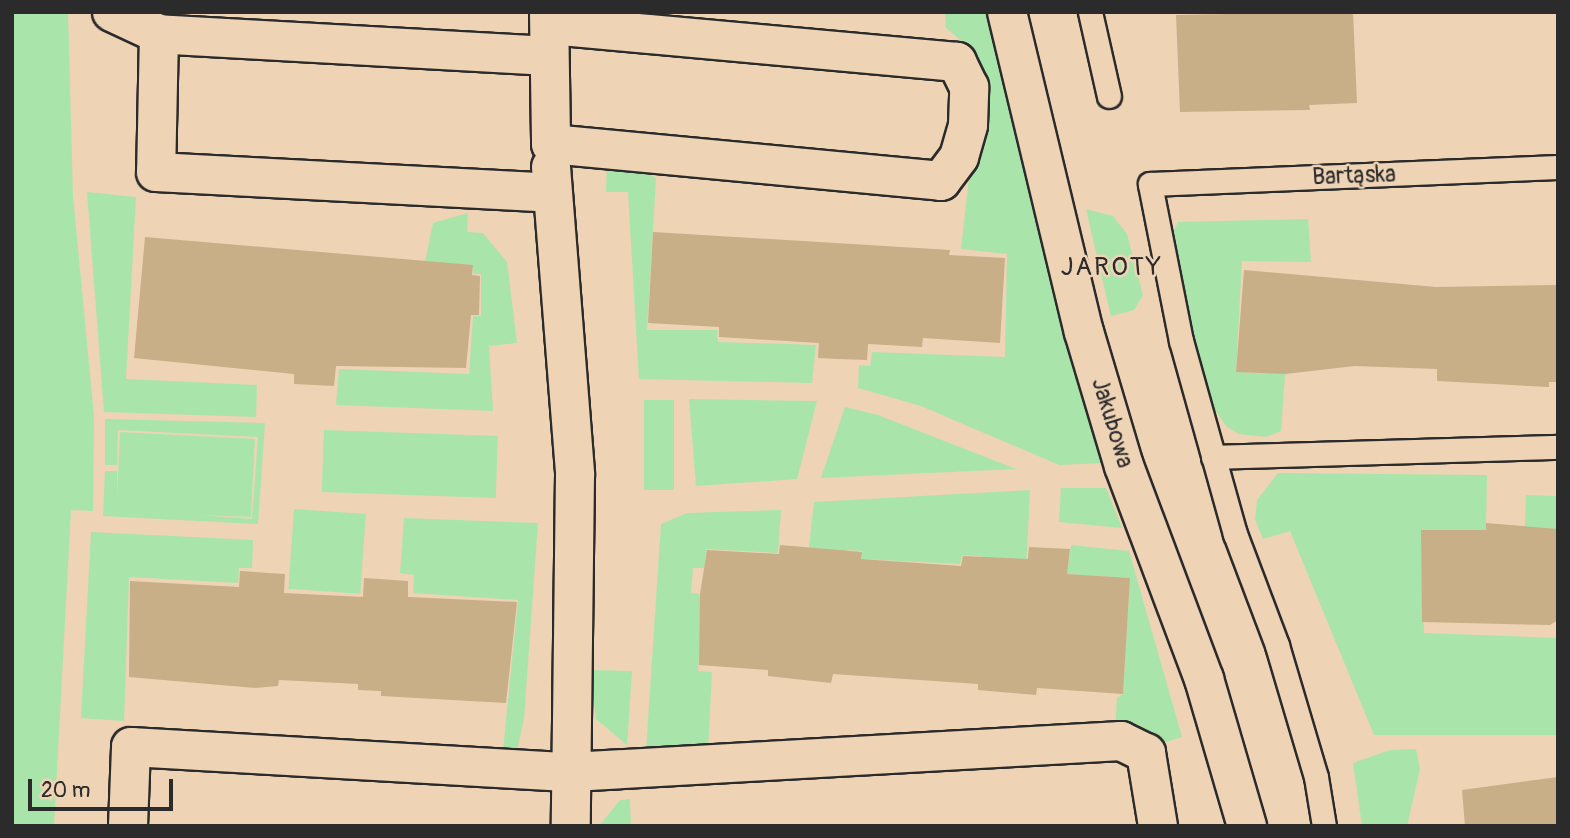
<!DOCTYPE html>
<meta charset="utf-8">
<style>
body{margin:0}
#map{position:relative;width:1570px;height:838px;overflow:hidden;background:#eed3b5;font-family:Pangolin,sans-serif}
div>[style]{position:absolute}
[style*='--x']{left:calc(var(--x)*1px);top:calc(var(--y)*1px);width:calc(var(--w)*1px);rotate:calc(var(--a)*1deg)}
.green>*{inset:0;background:#a9e5ab;transform-origin:0 0}
.building>*{inset:0;background:#c8af88}
.roads{filter:drop-shadow(2px 0 #2b2b2b) drop-shadow(-2px 0 #2b2b2b) drop-shadow(0 2px #2b2b2b) drop-shadow(0 -2px #2b2b2b)}
.service>*{height:23px;margin:-11.5px;padding:0 11.5px;transform-origin:11.5px;border-radius:11.5px;background:#eed3b5}
.minor>*{height:38px;margin:-19px;padding:0 19px;transform-origin:19px;border-radius:19px;background:#eed3b5}
span{translate:-50% -50%;white-space:nowrap;text-align:center;line-height:1.15;-webkit-text-stroke:5px #eed3b5;paint-order:stroke}
.street-label{font-size:23px;color:#2b2b2b}
.quarter-label{font-size:26px;color:#2b2b2b;letter-spacing:2px}
.frame{position:absolute;inset:0;border:14px solid #2b2b2b;pointer-events:none}
.scale{position:absolute;left:28px;top:779px;width:145px;height:32px;box-sizing:border-box;border:4px solid #2b2b2b;border-top:0;padding-left:9px;font-size:21px;line-height:24px;white-space:nowrap;color:#2b2b2b;-webkit-text-stroke:5px #eed3b5;paint-order:stroke}
</style>
<div id="map">
<div class="green">
<div style="clip-path:polygon(12px 12px,68px 12px,73px 196px,94px 416px,93px 511px,71px 510px,54px 826px,12px 826px)"></div>
<div style="clip-path:polygon(945px 12px,996px 12px,1103px 463px,1059px 465px,921px 406px,858px 388px,859px 365px,870px 366px,872px 352px,1005px 357px,1007px 254px,961px 249px,981px 70px,975px 52px,946px 28px)"></div>
<div style="clip-path:polygon(607px 163px,643px 167px,656px 179px,647px 330px,717px 330px,718px 342px,816px 345px,812px 383px,639px 379px,628px 192px,606px 192px)"></div>
<div style="clip-path:polygon(87px 192px,136px 197px,126px 379px,257px 385px,256px 417px,104px 412px)"></div>
<div style="clip-path:polygon(1086px 209px,1113px 216px,1127px 234px,1143px 295px,1134px 310px,1111px 316px)"></div>
<div style="clip-path:polygon(468px 213px,467px 232px,483px 233px,507px 262px,517px 343px,489px 346px,493px 411px,336px 405px,339px 369px,469px 374px,473px 316px,481px 316px,481px 274px,473px 274px,473px 265px,425px 262px,433px 223px)"></div>
<div style="clip-path:polygon(1308px 219px,1311px 262px,1242px 261px,1236px 372px,1285px 374px,1281px 431px,1266px 437px,1239px 434px,1227px 427px,1209px 402px,1171px 258px,1173px 232px,1178px 222px)"></div>
<div style="clip-path:polygon(689px 399px,817px 401px,797px 479px,696px 486px)"></div>
<div style="left:644px;top:400px;width:30px;height:90px"></div>
<div style="clip-path:polygon(845px 407px,878px 415px,1016px 469px,821px 478px)"></div>
<div style="clip-path:polygon(105px 419px,265px 423px,258px 524px,103px 516px,105px 471px,117px 471px,117px 497px,120px 432px,255px 439px,251px 517px,200px 515px,252px 519px,258px 437px,118px 430px,117px 465px,105px 465px)"></div>
<div style="left:324px;top:430px;width:174px;height:62px;rotate:2deg"></div>
<div style="clip-path:polygon(1278px 473px,1487px 475px,1486px 530px,1421px 531px,1424px 633px,1558px 638px,1558px 735px,1374px 735px,1290px 531px,1263px 539px,1255px 519px,1257px 500px)"></div>
<div style="clip-path:polygon(1061px 488px,1106px 488px,1122px 528px,1059px 522px)"></div>
<div style="clip-path:polygon(1030px 490px,1026px 570px,981px 566px,981px 556px,962px 555px,960px 564px,862px 559px,862px 551px,846px 550px,845px 557px,808px 555px,814px 502px)"></div>
<div style="left:1526px;top:495px;width:32px;height:35px;rotate:2deg"></div>
<div style="left:294px;top:509px;width:72px;height:80px;rotate:4deg"></div>
<div style="clip-path:polygon(781px 510px,778px 553px,707px 549px,704px 568px,693px 568px,691px 593px,703px 594px,698px 671px,712px 672px,708px 750px,646px 750px,661px 524px,687px 513px)"></div>
<div style="clip-path:polygon(404px 518px,538px 523px,524px 719px,516px 754px,502px 761px,518px 600px,413px 593px,414px 575px,400px 573px)"></div>
<div style="clip-path:polygon(91px 532px,253px 540px,252px 568px,239px 568px,238px 583px,129px 577px,124px 721px,81px 718px)"></div>
<div style="clip-path:polygon(1071px 545px,1129px 551px,1182px 737px,1157px 745px,1115px 729px,1117px 698px,1123px 694px,1130px 578px,1067px 574px)"></div>
<div style="clip-path:polygon(590px 670px,632px 671px,627px 745px,596px 719px)"></div>
<div style="clip-path:polygon(1416px 749px,1420px 769px,1407px 826px,1362px 826px,1353px 763px,1390px 750px)"></div>
<div style="clip-path:polygon(630px 799px,631px 826px,599px 826px,620px 800px)"></div>
</div>
<div class="building">
<div style="clip-path:polygon(1353px 12px,1357px 103px,1309px 105px,1310px 110px,1180px 112px,1176px 15px)"></div>
<div style="clip-path:polygon(653px 232px,950px 250px,949px 255px,1005px 258px,1000px 343px,923px 338px,922px 347px,868px 344px,867px 360px,838px 359px,818px 358px,819px 343px,719px 337px,719px 327px,648px 323px)"></div>
<div style="clip-path:polygon(145px 237px,473px 265px,472px 275px,480px 276px,479px 315px,471px 315px,466px 368px,336px 366px,334px 386px,294px 384px,294px 374px,134px 358px)"></div>
<div style="clip-path:polygon(1244px 270px,1436px 287px,1558px 285px,1558px 382px,1549px 382px,1549px 387px,1437px 381px,1437px 369px,1355px 366px,1285px 374px,1236px 372px)"></div>
<div style="clip-path:polygon(1486px 523px,1558px 529px,1558px 620px,1550px 625px,1422px 622px,1421px 530px,1486px 530px)"></div>
<div style="clip-path:polygon(780px 545px,862px 552px,861px 559px,961px 566px,963px 556px,1028px 559px,1029px 547px,1070px 549px,1067px 574px,1130px 578px,1123px 694px,1037px 688px,1036px 695px,978px 690px,978px 684px,833px 674px,831px 683px,768px 676px,768px 670px,699px 665px,700px 594px,707px 550px,779px 554px)"></div>
<div style="clip-path:polygon(240px 571px,285px 574px,284px 593px,363px 597px,364px 578px,408px 581px,408px 597px,517px 602px,506px 703px,381px 696px,381px 691px,358px 690px,358px 684px,279px 680px,278px 686px,255px 688px,129px 677px,130px 581px,239px 587px)"></div>
<div style="clip-path:polygon(1558px 777px,1558px 826px,1465px 826px,1462px 790px)"></div>
</div>
<div class="roads">
<div class="service">
<div style="--x:1090;--y:12;--w:86;--a:77.3"></div>
<div style="--x:1213;--y:457;--w:345;--a:-1.7"></div>
<div style="--x:1324;--y:826;--w:50;--a:-99.3"></div>
<div style="--x:1316;--y:777;--w:138;--a:-106.5"></div>
<div style="--x:1277;--y:645;--w:119;--a:-110.7"></div>
<div style="--x:1235;--y:534;--w:200;--a:-105.6"></div>
<div style="--x:1181;--y:341;--w:160;--a:-101.2"></div>
<div style="--x:1150;--y:184;--w:408;--a:-2.4"></div>
</div>
<div class="minor">
<div style="--x:112;--y:12;--w:52;--a:25.1"></div>
<div style="--x:549;--y:12;--w:132;--a:89.1"></div>
<div style="--x:551;--y:144;--w:392;--a:5.4"></div>
<div style="--x:941;--y:181;--w:30;--a:-53"></div>
<div style="--x:959;--y:157;--w:33;--a:-74"></div>
<div style="--x:968;--y:125;--w:38;--a:-88"></div>
<div style="--x:969;--y:87;--w:28;--a:-116"></div>
<div style="--x:957;--y:62;--w:408;--a:-174.8"></div>
<div style="--x:1007;--y:12;--w:329;--a:76.5"></div>
<div style="--x:1084;--y:332;--w:140;--a:73.4"></div>
<div style="--x:1124;--y:466;--w:228;--a:69.4"></div>
<div style="--x:1204;--y:679;--w:153;--a:73.7"></div>
<div style="--x:549;--y:56;--w:391;--a:-176.8"></div>
<div style="--x:159;--y:34;--w:138;--a:91.2"></div>
<div style="--x:156;--y:172;--w:396;--a:3"></div>
<div style="--x:551;--y:167;--w:309;--a:85.5"></div>
<div style="--x:575;--y:475;--w:351;--a:90.7"></div>
<div style="--x:128;--y:826;--w:79;--a:-87.8"></div>
<div style="--x:131;--y:747;--w:441;--a:3.3"></div>
<div style="--x:571;--y:772;--w:551;--a:-3.23"></div>
<div style="--x:1121;--y:741;--w:28;--a:26"></div>
<div style="--x:1146;--y:753;--w:74;--a:80.7"></div>
</div>
</div>
<div class="street-label">
<span style="left:1354px;top:176px;rotate:-2deg">Bartąska</span>
<span style="left:1112px;top:423px;rotate:73deg">Jakubowa</span>
</div>
<div class="quarter-label">
<span style="left:1112px;top:268px">JAROTY</span>
</div>
<div class="frame"></div>
<div class="scale">20 m</div>
</div>
